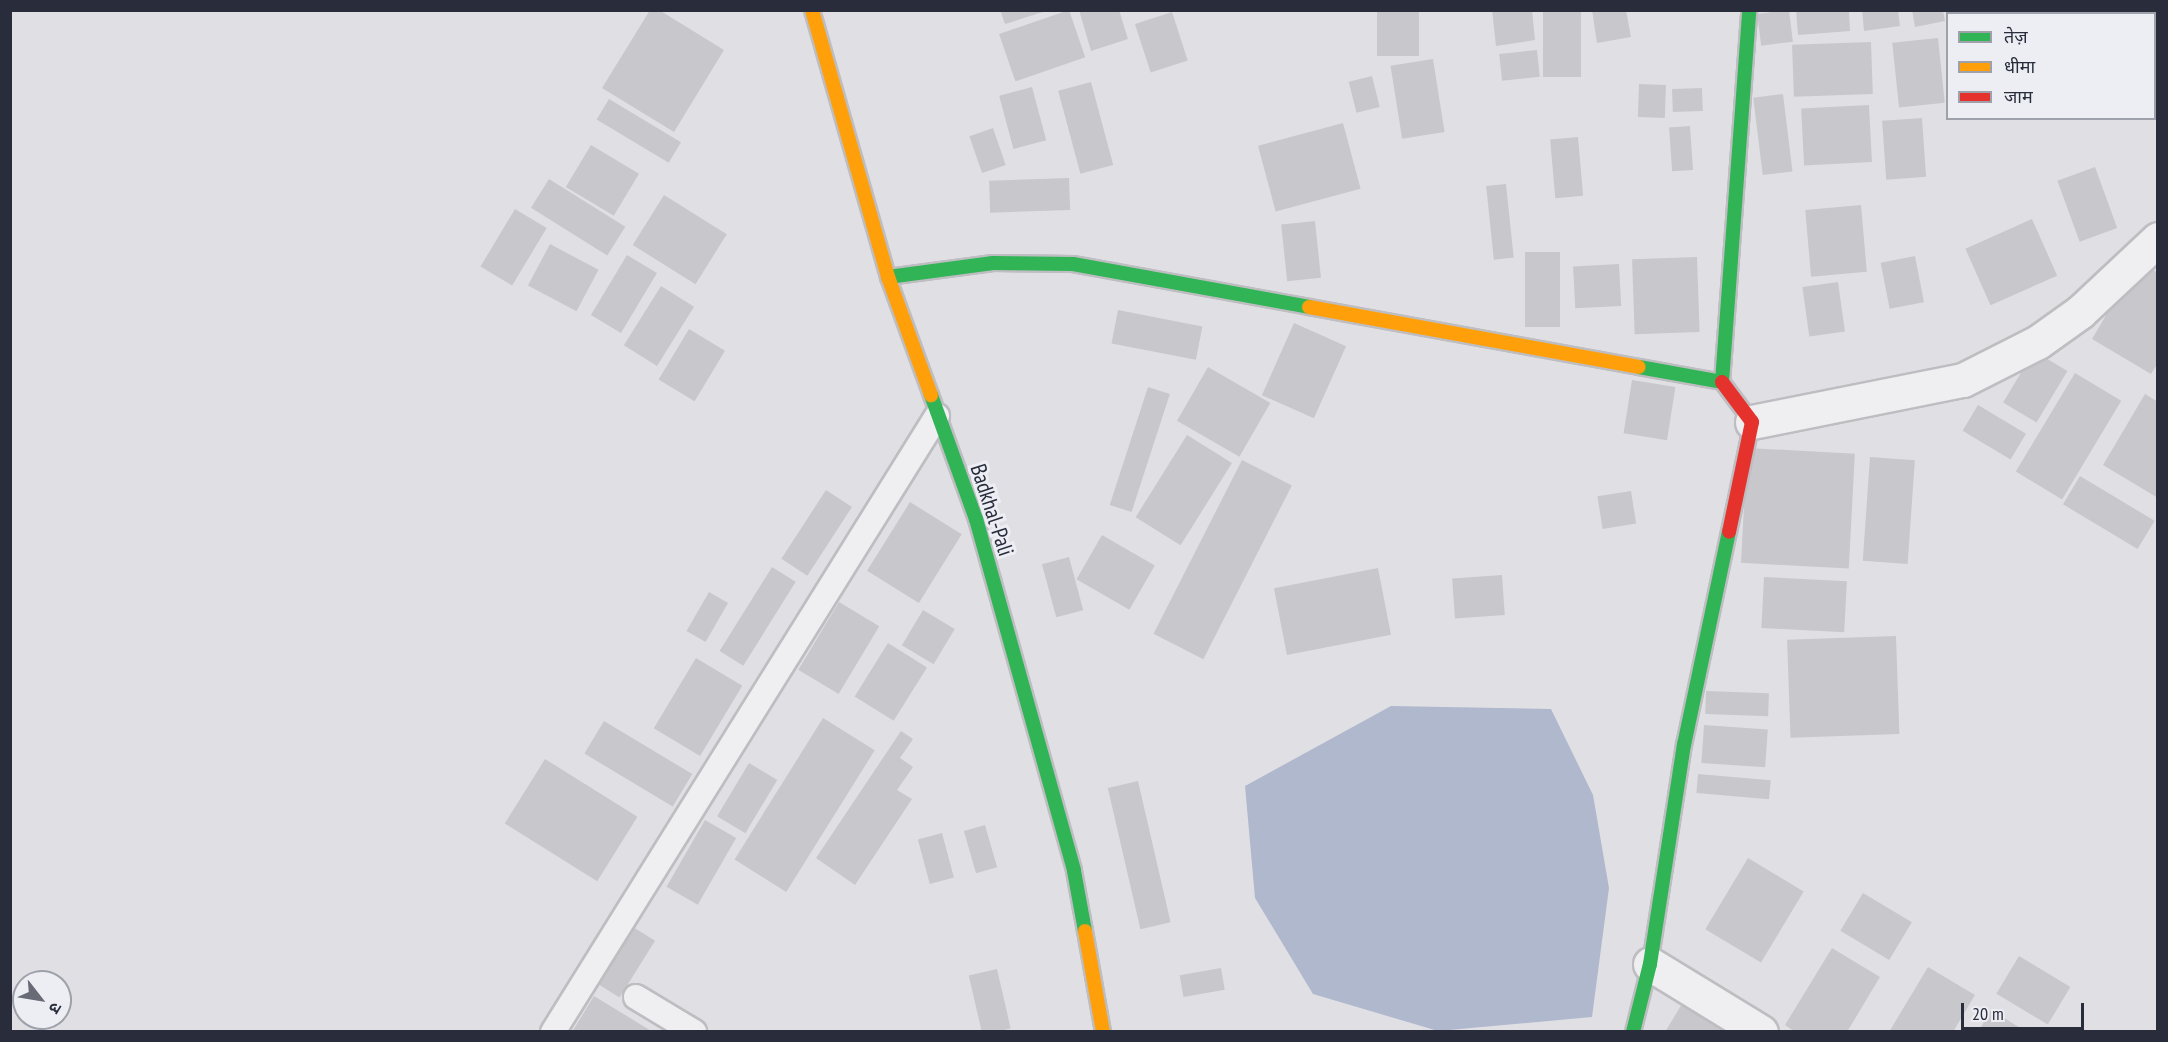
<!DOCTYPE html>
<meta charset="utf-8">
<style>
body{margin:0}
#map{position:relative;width:2168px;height:1042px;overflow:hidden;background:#e0e0e4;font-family:"PT Sans Narrow","Noto Sans Devanagari",sans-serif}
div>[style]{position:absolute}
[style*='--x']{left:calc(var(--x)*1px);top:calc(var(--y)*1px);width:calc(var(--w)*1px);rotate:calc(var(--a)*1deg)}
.water>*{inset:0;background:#b0b8ce}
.building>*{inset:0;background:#c8c8cc;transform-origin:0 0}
.roads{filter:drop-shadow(2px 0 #bebec2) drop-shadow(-2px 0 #bebec2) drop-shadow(0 2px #bebec2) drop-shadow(0 -2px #bebec2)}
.lane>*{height:24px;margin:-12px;padding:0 12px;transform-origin:12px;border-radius:12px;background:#efeff1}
.street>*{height:33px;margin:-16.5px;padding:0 16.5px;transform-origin:16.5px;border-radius:16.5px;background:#efeff1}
.fast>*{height:14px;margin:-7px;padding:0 7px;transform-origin:7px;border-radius:7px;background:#30b455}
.slow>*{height:14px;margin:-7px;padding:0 7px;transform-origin:7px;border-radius:7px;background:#ff9f0a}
.jam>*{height:14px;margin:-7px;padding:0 7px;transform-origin:7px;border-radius:7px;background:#e5322d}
span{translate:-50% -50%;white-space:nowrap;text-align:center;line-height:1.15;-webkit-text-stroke:6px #edeef4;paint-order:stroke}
.street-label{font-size:22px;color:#282c3b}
.frame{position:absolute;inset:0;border:12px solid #282c3b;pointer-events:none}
.legend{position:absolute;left:1946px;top:12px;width:210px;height:108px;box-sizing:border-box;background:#edeef4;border:2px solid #9ea0aa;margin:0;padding:8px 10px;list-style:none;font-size:18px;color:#282c3b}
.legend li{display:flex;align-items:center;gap:12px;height:30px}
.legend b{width:30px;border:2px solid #9ea0aa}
.north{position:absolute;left:12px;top:970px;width:60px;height:60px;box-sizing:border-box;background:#edeef4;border:2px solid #9ea0aa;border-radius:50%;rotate:121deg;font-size:16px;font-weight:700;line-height:24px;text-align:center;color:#282c3b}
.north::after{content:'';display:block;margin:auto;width:21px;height:27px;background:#686b76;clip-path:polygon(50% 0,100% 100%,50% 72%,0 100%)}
.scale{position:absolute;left:1961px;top:1003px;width:123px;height:27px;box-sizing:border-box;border:3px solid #282c3b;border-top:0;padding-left:8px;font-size:18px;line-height:21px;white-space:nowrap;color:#282c3b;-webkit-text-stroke:4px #edeef4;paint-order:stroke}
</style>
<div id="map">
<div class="water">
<div style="clip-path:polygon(1391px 706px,1551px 709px,1593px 795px,1609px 888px,1592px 1017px,1438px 1031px,1313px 994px,1255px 898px,1245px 786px)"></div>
</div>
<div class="building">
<div style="clip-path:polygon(650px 10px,659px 10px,724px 50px,674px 132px,602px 88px)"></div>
<div style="clip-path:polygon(1000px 10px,1046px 10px,1046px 11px,1005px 24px)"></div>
<div style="left:1069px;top:10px;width:50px;height:74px;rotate:71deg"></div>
<div style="clip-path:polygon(1079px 10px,1119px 10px,1128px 39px,1091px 51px)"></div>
<div style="left:1377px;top:10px;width:42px;height:46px"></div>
<div style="clip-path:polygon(1492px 10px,1532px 10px,1535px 40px,1496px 46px)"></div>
<div style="left:1543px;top:10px;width:38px;height:67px"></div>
<div style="clip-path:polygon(1592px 10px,1626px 10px,1631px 37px,1597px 43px)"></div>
<div style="left:1789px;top:10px;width:32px;height:32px;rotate:83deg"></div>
<div style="clip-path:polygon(1796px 10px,1849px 10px,1850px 31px,1798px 35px)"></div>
<div style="clip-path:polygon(1862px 10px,1898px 10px,1900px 26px,1864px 31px)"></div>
<div style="clip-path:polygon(1912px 10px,1943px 10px,1945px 21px,1915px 27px)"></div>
<div style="clip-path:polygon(1986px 10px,2050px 10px,2051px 12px,1986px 14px)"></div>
<div style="clip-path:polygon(2115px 10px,2158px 10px,2158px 21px,2154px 22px,2154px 14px)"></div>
<div style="left:1172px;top:12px;width:51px;height:39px;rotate:72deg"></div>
<div style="left:1938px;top:38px;width:65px;height:46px;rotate:84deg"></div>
<div style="left:1871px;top:42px;width:52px;height:79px;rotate:88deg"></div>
<div style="clip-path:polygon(2158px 43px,2158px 66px,2157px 66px,2154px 44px)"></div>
<div style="left:1537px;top:50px;width:27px;height:38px;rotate:84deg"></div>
<div style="left:1433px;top:59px;width:74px;height:43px;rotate:81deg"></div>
<div style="left:1372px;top:76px;width:32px;height:24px;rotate:76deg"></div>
<div style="left:1091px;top:82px;width:86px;height:34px;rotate:75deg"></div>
<div style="left:1639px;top:84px;width:27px;height:33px;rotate:2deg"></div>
<div style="left:1032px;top:87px;width:55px;height:34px;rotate:75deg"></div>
<div style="left:1702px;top:88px;width:23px;height:30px;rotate:88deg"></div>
<div style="left:1783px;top:94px;width:78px;height:30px;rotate:83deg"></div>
<div style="left:609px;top:99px;width:84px;height:24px;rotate:31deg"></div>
<div style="left:1869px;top:105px;width:57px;height:68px;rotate:87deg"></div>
<div style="left:1922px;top:118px;width:59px;height:40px;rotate:86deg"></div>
<div style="left:1343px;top:123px;width:68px;height:88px;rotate:75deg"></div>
<div style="left:1690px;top:126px;width:44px;height:21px;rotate:86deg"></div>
<div style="left:993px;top:128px;width:39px;height:25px;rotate:71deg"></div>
<div style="left:1578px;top:137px;width:59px;height:28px;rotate:85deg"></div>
<div style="left:591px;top:145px;width:56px;height:49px;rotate:31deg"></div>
<div style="left:2095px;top:167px;width:65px;height:40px;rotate:70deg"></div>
<div style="left:1069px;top:178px;width:32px;height:80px;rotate:88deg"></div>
<div style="left:549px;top:179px;width:90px;height:34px;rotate:32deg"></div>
<div style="left:1506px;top:184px;width:74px;height:20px;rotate:84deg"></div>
<div style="left:664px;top:195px;width:74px;height:59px;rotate:32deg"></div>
<div style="left:1861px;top:205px;width:67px;height:56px;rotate:85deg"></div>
<div style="left:515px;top:209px;width:37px;height:67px;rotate:31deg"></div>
<div style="left:2032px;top:219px;width:62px;height:73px;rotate:66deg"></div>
<div style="left:1315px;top:221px;width:57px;height:34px;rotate:84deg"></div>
<div style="left:550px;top:244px;width:55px;height:47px;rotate:28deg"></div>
<div style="left:1525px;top:252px;width:35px;height:75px"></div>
<div style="left:627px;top:255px;width:35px;height:70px;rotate:31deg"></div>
<div style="left:1915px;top:256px;width:47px;height:35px;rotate:79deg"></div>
<div style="left:1697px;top:257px;width:75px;height:65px;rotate:88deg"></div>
<div style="clip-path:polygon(2138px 261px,2158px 273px,2158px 363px,2151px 374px,2092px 339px)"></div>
<div style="left:1619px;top:264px;width:42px;height:46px;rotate:87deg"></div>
<div style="left:1838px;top:282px;width:50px;height:36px;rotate:82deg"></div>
<div style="left:661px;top:286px;width:39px;height:70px;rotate:32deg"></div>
<div style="left:1118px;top:310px;width:86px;height:34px;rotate:11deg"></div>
<div style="left:1294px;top:323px;width:57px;height:79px;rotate:24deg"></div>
<div style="left:689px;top:329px;width:42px;height:59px;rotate:31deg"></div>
<div style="left:2034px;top:351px;width:39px;height:60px;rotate:31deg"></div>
<div style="left:1208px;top:367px;width:72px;height:62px;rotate:30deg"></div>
<div style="left:2075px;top:373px;width:54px;height:115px;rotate:31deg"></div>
<div style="left:1632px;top:380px;width:44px;height:54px;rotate:9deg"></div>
<div style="left:1148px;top:387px;width:23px;height:124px;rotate:18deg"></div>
<div style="clip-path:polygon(2145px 394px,2158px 402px,2158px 498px,2103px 465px)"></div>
<div style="left:1978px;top:405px;width:56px;height:30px;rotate:31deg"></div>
<div style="left:1187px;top:435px;width:53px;height:97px;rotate:32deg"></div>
<div style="left:1747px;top:448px;width:108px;height:115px;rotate:3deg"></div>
<div style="left:1870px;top:457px;width:45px;height:104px;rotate:4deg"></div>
<div style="left:1242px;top:460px;width:56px;height:195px;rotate:27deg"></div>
<div style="left:2080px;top:476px;width:87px;height:33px;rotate:31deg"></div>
<div style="left:826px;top:490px;width:31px;height:82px;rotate:33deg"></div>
<div style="left:1631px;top:491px;width:33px;height:34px;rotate:81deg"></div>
<div style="left:910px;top:502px;width:61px;height:81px;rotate:32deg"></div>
<div style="left:1102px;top:535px;width:61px;height:51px;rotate:30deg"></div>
<div style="left:1069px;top:557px;width:55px;height:28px;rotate:75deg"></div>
<div style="left:772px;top:567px;width:28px;height:99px;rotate:32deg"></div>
<div style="left:1378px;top:568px;width:68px;height:106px;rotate:79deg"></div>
<div style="left:1502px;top:575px;width:40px;height:50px;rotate:86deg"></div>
<div style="left:1764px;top:577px;width:83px;height:51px;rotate:3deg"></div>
<div style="left:709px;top:592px;width:22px;height:45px;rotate:30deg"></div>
<div style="left:839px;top:602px;width:47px;height:79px;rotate:31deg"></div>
<div style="left:923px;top:610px;width:37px;height:41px;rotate:31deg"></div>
<div style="left:1896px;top:636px;width:98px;height:109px;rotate:88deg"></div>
<div style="left:888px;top:643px;width:46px;height:63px;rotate:32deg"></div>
<div style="left:696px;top:658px;width:54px;height:82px;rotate:31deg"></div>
<div style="left:1706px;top:691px;width:63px;height:23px;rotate:2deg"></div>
<div style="left:823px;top:718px;width:61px;height:167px;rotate:32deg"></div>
<div style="left:604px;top:721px;width:103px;height:38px;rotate:31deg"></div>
<div style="left:1704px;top:725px;width:64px;height:38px;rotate:4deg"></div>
<div style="clip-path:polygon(901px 731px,913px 739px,900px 758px,913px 767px,897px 790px,912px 799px,855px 885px,816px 858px)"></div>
<div style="left:545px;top:759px;width:109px;height:76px;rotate:32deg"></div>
<div style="left:749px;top:763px;width:33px;height:62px;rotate:31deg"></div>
<div style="left:1698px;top:774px;width:73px;height:19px;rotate:5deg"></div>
<div style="left:1138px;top:781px;width:145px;height:31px;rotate:77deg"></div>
<div style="left:705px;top:820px;width:36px;height:77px;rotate:30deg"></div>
<div style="left:985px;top:825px;width:44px;height:22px;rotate:74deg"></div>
<div style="left:942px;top:833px;width:46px;height:25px;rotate:75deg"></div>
<div style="left:1748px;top:858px;width:65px;height:83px;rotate:31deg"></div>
<div style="left:1863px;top:893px;width:57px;height:44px;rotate:31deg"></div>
<div style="left:633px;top:927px;width:26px;height:67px;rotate:32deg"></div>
<div style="clip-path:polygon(1832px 948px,1880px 977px,1847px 1032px,1795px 1032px,1785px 1025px)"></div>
<div style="left:2019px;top:956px;width:60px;height:44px;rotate:31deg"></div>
<div style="clip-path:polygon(1928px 967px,1975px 995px,1953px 1032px,1889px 1032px)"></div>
<div style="left:1221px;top:968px;width:22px;height:42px;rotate:80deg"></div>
<div style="left:997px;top:969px;width:61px;height:29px;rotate:77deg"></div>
<div style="clip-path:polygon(1688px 994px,1751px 1032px,1665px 1032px)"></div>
<div style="clip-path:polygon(594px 996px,653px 1032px,572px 1032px)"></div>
<div style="clip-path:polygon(1991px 1010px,2027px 1032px,1978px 1032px)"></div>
</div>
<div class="roads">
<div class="lane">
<div style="--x:636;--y:997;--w:68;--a:31.1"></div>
<div style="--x:553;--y:1032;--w:726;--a:-58.06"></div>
</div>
<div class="street">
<div style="--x:1752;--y:422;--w:215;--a:-11.3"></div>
<div style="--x:1963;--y:380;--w:84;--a:-26.9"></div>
<div style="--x:2038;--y:342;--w:52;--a:-35.5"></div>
<div style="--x:2080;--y:312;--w:107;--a:-43.1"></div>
<div style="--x:1650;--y:964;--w:130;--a:31.5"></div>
</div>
<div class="fast">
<div style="--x:888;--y:277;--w:106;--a:-7.6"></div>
<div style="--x:993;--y:263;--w:80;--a:0.7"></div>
<div style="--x:1073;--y:264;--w:240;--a:10.3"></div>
<div style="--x:1639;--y:367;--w:84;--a:10.2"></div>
<div style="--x:1722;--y:382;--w:373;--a:-85.8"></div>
<div style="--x:931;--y:395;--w:132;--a:70.1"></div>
<div style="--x:976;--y:519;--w:365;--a:74.4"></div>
<div style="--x:1074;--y:871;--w:61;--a:79.6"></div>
<div style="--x:1633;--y:1032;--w:70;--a:-76"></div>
<div style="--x:1650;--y:964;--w:222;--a:-81.2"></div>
<div style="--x:1684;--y:745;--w:218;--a:-78.1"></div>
</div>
<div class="slow">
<div style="--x:812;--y:10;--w:278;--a:74.1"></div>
<div style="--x:888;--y:277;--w:126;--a:70"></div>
<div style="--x:1309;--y:307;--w:335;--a:10.3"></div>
<div style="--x:1085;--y:931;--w:103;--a:79.9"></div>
</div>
<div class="jam">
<div style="--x:1722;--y:382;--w:50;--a:53.1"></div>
<div style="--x:1752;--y:422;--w:112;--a:101.8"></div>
</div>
</div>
<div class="street-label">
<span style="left:992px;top:510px;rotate:72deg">Badkhal-Pali</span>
</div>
<div class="frame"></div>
<ul class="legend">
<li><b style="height:8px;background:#30b455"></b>तेज़</li>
<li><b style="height:8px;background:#ff9f0a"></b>धीमा</li>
<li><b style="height:8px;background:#e5322d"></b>जाम</li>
</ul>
<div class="north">उ</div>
<div class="scale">20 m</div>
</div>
